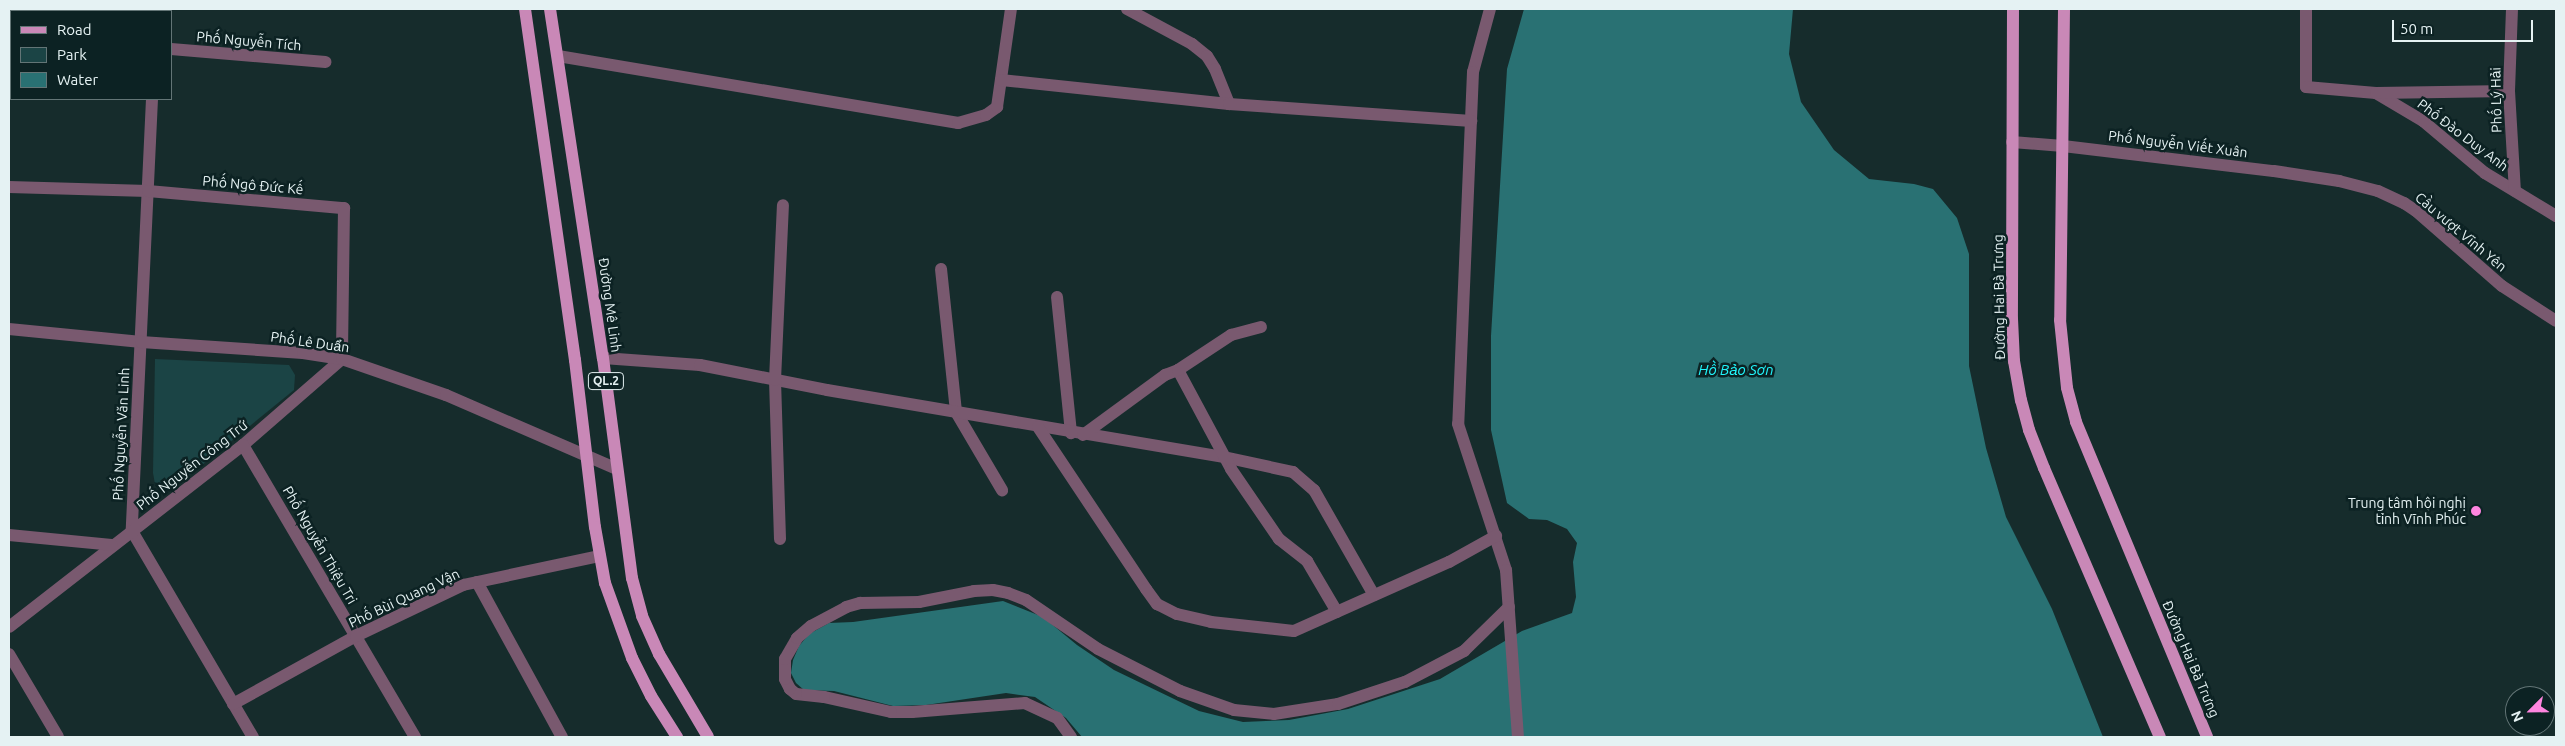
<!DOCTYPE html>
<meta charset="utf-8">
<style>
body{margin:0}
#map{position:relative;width:2565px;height:746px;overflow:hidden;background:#162c2c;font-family:Ubuntu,sans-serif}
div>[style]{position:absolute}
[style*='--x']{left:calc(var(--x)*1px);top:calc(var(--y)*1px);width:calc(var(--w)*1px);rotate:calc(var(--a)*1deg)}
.green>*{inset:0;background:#1b4445}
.water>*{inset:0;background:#297173}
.minor>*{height:12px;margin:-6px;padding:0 6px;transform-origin:6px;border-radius:6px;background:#79596f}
.major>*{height:12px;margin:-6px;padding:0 6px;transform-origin:6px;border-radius:6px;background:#c988b7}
.dots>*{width:14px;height:14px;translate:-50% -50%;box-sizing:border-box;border:2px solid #0c2223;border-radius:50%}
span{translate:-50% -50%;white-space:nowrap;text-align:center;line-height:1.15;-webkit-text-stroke:5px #0c2223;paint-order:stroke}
.shield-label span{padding:1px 4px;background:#0c2223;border:1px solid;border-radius:4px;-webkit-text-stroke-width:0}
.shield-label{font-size:12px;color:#e5f2f3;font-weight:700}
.street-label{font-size:14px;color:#e5f2f3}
.poi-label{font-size:14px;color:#e5f2f3}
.right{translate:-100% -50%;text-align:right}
.water-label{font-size:15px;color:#21f6fc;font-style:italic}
.frame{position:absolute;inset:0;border:10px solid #e5f2f3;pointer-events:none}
.legend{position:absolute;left:10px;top:10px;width:162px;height:90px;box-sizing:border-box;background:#0c2223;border:1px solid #637576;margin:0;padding:6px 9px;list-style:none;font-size:15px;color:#e5f2f3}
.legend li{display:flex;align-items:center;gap:10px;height:25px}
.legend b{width:25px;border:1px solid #637576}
.north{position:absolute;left:2505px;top:686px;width:50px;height:50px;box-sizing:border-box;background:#0c2223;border:1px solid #637576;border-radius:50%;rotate:247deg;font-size:14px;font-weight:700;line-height:20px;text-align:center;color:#e5f2f3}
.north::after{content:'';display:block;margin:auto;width:18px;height:22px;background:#fe85df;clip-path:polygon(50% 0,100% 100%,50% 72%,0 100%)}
.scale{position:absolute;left:2392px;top:20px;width:141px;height:22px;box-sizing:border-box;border:2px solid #e5f2f3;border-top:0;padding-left:6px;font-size:15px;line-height:18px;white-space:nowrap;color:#e5f2f3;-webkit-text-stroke:4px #0c2223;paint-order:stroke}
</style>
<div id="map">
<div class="green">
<div style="clip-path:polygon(155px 359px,289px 365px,295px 375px,294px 390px,175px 487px,165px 488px,155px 484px,153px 473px)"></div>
</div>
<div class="water">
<div style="clip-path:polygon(1524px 9px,1793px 9px,1789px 54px,1801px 102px,1834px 150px,1869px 179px,1914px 184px,1933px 189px,1957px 218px,1969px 254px,1969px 366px,1986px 448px,2006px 517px,2052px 609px,2103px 737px,1082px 737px,1066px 718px,1035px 697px,1006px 693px,926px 705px,893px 706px,834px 691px,804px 690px,796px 683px,791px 673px,793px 660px,799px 646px,809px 634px,829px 623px,853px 622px,1003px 601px,1043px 617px,1077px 645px,1114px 670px,1199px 711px,1243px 722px,1289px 720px,1348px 709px,1440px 679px,1522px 631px,1572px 613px,1576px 597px,1573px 562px,1577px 543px,1567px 529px,1547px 520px,1529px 519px,1507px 503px,1491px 430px,1491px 336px,1507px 69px)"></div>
</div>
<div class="minor">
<div style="--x:1127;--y:9;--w:74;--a:28.3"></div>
<div style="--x:1192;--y:44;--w:19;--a:39"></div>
<div style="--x:1207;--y:56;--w:15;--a:58"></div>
<div style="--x:1215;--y:69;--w:38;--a:68"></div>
<div style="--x:1490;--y:9;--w:65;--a:105.1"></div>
<div style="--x:1473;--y:72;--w:352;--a:92.4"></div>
<div style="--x:1458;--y:424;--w:154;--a:71.8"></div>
<div style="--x:1506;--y:570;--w:167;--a:85.9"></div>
<div style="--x:2306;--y:9;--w:78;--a:90"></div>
<div style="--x:2306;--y:87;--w:70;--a:4.9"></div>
<div style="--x:2376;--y:93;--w:55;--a:30.8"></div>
<div style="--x:2423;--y:121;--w:81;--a:40"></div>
<div style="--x:2485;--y:173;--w:83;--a:31.2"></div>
<div style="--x:2512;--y:9;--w:82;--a:92.1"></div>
<div style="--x:2509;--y:91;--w:100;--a:86.6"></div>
<div style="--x:156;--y:11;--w:2;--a:-90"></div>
<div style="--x:9;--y:42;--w:2;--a:27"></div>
<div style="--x:171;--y:49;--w:155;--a:4.8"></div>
<div style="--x:558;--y:56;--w:406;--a:9.5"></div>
<div style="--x:958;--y:123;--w:29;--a:-16"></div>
<div style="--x:986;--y:115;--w:14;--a:-36"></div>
<div style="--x:997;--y:107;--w:99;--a:-81.9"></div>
<div style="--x:1001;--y:80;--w:229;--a:6"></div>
<div style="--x:1229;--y:104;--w:243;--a:4"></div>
<div style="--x:2376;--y:93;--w:133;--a:-0.9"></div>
<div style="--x:152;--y:99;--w:432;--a:92.7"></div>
<div style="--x:132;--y:531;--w:239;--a:59.6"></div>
<div style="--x:2012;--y:142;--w:51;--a:4.5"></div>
<div style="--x:2063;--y:146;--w:212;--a:6.8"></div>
<div style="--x:2274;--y:171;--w:66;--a:8.7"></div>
<div style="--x:2339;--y:181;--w:40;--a:14.4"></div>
<div style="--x:2378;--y:191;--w:29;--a:25"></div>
<div style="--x:2404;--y:203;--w:14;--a:34"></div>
<div style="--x:2416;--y:211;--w:114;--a:41.1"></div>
<div style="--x:2502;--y:286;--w:64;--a:32.9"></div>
<div style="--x:9;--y:187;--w:139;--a:1.6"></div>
<div style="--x:148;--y:191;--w:197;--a:5"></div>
<div style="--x:344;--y:208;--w:151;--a:90.8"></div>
<div style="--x:342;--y:359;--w:131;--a:139"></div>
<div style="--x:243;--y:445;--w:296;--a:142.1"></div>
<div style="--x:941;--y:269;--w:144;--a:84"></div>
<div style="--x:956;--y:412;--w:91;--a:59.5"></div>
<div style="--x:1057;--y:297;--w:137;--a:84.1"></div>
<div style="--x:9;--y:329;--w:133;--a:5.6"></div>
<div style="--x:141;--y:342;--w:162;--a:3.9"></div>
<div style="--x:303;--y:353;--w:39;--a:9"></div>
<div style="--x:342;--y:359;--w:110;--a:19.1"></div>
<div style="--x:446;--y:395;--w:186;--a:23.4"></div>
<div style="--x:603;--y:358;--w:97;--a:4.1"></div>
<div style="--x:700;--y:365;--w:129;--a:11.1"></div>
<div style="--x:827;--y:390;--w:403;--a:9.6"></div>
<div style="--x:1224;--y:457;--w:71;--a:12.3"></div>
<div style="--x:1293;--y:472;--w:28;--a:41"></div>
<div style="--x:1314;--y:490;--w:121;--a:60.3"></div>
<div style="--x:1178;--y:370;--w:112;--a:61.8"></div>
<div style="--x:1231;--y:469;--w:85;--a:55.6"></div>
<div style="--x:1279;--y:539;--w:36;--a:38"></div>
<div style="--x:1307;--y:561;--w:59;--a:59.5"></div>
<div style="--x:1038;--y:427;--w:195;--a:56.3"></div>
<div style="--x:1146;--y:589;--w:19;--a:54"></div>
<div style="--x:1157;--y:604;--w:22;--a:27"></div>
<div style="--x:1177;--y:614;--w:35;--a:13"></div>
<div style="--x:1211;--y:622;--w:83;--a:6.2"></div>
<div style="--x:1294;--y:631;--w:170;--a:-24"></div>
<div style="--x:1449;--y:562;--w:54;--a:-29"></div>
<div style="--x:1083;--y:435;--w:102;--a:-36.2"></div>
<div style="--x:1165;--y:375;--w:14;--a:-21"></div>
<div style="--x:1178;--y:370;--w:64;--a:-33.4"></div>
<div style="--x:1231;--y:335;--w:31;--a:-15"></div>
<div style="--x:243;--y:445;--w:339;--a:59.5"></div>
<div style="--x:9;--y:535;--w:103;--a:5.5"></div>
<div style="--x:780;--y:539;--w:159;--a:-91.8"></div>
<div style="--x:775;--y:380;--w:175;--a:-87.4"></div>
<div style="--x:477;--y:582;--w:177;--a:61.3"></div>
<div style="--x:9;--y:654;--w:96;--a:59.4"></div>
<div style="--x:233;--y:704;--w:141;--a:-28.9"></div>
<div style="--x:356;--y:636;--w:119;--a:-25.5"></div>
<div style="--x:463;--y:585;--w:140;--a:-12"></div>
<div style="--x:1071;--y:737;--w:24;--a:-126"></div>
<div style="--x:1057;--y:718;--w:35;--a:-155"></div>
<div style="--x:1025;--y:703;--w:113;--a:175.4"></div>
<div style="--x:912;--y:712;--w:21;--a:180"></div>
<div style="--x:891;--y:712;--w:69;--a:-167.4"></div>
<div style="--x:824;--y:697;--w:28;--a:-174"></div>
<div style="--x:796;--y:694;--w:8;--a:-140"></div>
<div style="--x:790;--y:689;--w:11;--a:-117"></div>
<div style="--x:785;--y:679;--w:20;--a:-90"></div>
<div style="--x:785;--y:659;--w:24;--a:-60"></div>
<div style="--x:797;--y:638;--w:18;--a:-41"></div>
<div style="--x:811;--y:626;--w:40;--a:-28"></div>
<div style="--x:846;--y:607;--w:15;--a:-16"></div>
<div style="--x:860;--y:603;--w:59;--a:-1"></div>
<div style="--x:919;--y:602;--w:56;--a:-11.3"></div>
<div style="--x:974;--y:591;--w:19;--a:-3"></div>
<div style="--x:993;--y:590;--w:15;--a:11"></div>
<div style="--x:1008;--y:593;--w:19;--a:21"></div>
<div style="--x:1026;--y:600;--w:87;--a:34.2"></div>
<div style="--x:1098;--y:649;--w:92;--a:27.1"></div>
<div style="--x:1180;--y:691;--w:57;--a:19.4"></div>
<div style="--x:1234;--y:710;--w:40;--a:5.7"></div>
<div style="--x:1274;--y:714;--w:65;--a:-8.9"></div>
<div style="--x:1338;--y:704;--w:71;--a:-18.2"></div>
<div style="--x:1405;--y:682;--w:67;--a:-27.7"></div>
<div style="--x:1464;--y:651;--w:63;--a:-44.4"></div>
</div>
<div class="major">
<div style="--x:525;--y:9;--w:355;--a:81.9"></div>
<div style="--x:575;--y:360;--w:168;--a:83.2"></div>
<div style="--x:595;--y:527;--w:57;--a:79.9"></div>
<div style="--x:605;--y:583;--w:80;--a:70.2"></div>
<div style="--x:632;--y:658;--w:42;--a:63.4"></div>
<div style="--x:651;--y:696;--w:49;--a:57.6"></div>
<div style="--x:550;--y:9;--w:353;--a:81.4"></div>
<div style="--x:603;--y:358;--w:222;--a:82.5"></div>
<div style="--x:632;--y:578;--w:39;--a:75"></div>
<div style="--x:642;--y:616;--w:42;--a:65.9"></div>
<div style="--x:659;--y:654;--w:96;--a:59.4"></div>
<div style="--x:2013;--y:9;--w:310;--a:90.2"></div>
<div style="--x:2012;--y:319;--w:42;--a:87.3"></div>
<div style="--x:2014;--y:361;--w:40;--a:80"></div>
<div style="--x:2021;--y:400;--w:31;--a:75"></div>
<div style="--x:2029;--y:430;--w:41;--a:68.5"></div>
<div style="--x:2044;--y:468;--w:293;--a:66.7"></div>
<div style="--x:2064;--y:9;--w:311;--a:90.7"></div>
<div style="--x:2060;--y:320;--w:68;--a:84.1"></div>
<div style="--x:2067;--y:388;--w:35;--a:75"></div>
<div style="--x:2076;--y:422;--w:341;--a:67.4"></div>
</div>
<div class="dots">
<div style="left:2476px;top:511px;background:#fe85df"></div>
</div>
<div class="shield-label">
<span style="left:606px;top:381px">QL.2</span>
</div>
<div class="street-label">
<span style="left:249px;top:41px;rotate:5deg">Phố Nguyễn Tích</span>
<span style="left:2496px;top:100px;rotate:-91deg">Phố Lý Hải</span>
<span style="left:2463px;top:135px;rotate:37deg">Phố Đào Duy Anh</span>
<span style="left:2178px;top:144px;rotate:7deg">Phố Nguyễn Viết Xuân</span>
<span style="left:253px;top:185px;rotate:5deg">Phố Ngô Đức Kế</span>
<span style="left:2461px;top:232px;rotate:40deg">Cầu vượt Vĩnh Yên</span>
<span style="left:1999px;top:297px;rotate:-91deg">Đường Hai Bà Trưng</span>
<span style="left:610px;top:305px;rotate:82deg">Đường Mê Linh</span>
<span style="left:310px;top:342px;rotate:8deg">Phố Lê Duẩn</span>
<span style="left:121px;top:434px;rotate:-87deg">Phố Nguyễn Văn Linh</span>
<span style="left:192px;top:465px;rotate:-38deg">Phố Nguyễn Công Trứ</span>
<span style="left:320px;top:545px;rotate:60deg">Phố Nguyễn Thiệu Tri</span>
<span style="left:404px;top:598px;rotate:-25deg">Phố Bùi Quang Vận</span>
<span style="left:2191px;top:659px;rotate:67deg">Đường Hai Bà Trưng</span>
</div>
<div class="poi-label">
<span class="right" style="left:2466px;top:511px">Trung tâm hội nghị<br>tỉnh Vĩnh Phúc</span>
</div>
<div class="water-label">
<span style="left:1736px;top:370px">Hồ Bảo Sơn</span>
</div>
<div class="frame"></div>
<ul class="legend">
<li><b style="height:6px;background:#c988b7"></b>Road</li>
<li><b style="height:14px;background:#1b4445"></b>Park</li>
<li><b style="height:14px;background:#297173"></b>Water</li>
</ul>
<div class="north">N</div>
<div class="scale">50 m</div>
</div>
